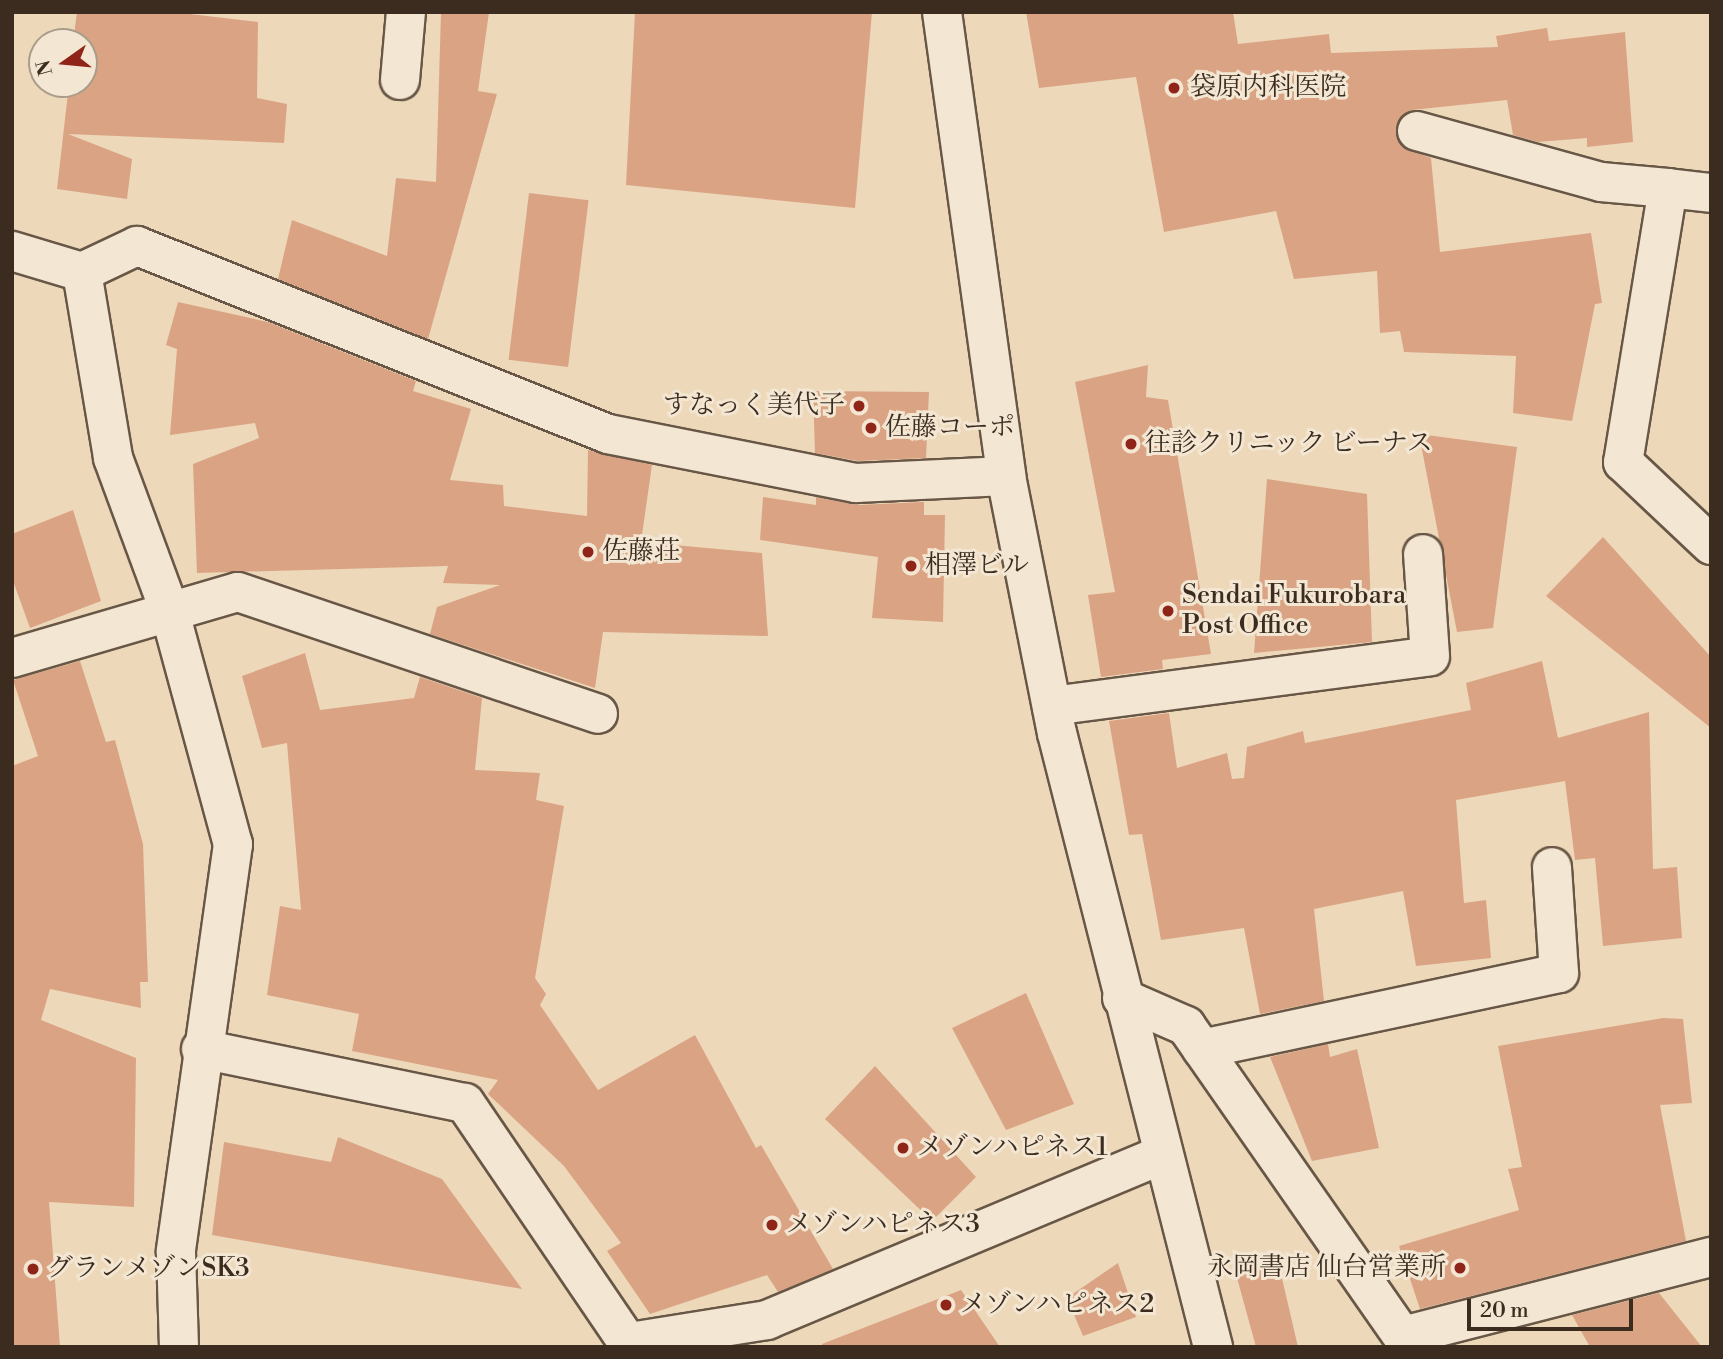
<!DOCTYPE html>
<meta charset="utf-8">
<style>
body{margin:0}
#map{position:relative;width:1723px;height:1359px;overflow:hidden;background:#edd8ba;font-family:"Libre Bodoni","Noto Serif JP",serif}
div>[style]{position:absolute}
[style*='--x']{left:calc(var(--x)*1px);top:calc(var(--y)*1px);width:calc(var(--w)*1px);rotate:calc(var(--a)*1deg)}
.building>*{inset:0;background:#daa484;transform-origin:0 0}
.roads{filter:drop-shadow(2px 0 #685746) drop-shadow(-2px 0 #685746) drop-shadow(0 2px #685746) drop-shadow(0 -2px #685746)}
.minor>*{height:38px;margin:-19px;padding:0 19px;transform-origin:19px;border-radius:19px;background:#f3e6d2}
.dots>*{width:19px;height:19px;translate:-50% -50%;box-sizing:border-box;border:4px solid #f3e6d2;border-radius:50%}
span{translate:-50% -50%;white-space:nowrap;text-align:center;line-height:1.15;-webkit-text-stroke:6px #f3e6d2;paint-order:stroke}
.poi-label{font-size:26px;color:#3b2c1f}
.left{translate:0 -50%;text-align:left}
.right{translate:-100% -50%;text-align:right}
.frame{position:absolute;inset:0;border:14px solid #3b2c1f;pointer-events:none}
.north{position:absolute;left:28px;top:28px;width:70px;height:70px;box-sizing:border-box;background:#f3e6d2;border:2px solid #a99c8a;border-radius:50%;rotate:255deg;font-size:19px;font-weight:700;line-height:28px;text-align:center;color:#3b2c1f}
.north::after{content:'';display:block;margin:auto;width:24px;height:32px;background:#8f2418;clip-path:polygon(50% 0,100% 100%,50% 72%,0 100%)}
.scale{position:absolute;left:1467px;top:1299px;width:166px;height:32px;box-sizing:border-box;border:4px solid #3b2c1f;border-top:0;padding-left:9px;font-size:21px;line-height:24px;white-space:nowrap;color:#3b2c1f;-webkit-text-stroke:5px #f3e6d2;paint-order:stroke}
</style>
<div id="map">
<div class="building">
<div style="clip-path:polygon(77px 12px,173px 12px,258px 22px,257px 98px,287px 104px,284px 143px,68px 134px,132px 159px,127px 199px,57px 189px,69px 84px,84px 84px,84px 42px,73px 42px)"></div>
<div style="clip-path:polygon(441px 12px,489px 12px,478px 91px,497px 94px,428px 339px,278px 279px,292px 220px,387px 256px,396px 178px,436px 182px)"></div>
<div style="clip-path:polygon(635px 12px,872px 12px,855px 208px,626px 185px)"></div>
<div style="clip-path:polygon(1026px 12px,1233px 12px,1238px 44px,1329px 34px,1331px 53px,1498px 47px,1496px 36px,1547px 28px,1549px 41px,1625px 32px,1633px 142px,1587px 147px,1587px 138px,1538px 142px,1513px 135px,1507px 100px,1412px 110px,1396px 126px,1402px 147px,1431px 158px,1440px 252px,1591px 233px,1602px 303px,1595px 304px,1572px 421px,1513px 413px,1516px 356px,1404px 352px,1400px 331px,1380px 333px,1377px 271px,1294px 279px,1276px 211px,1164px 232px,1136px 77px,1039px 88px)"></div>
<div style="left:529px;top:193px;width:60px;height:168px;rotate:7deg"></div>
<div style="clip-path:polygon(178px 302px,268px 322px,416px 381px,413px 391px,471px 409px,450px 480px,503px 485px,504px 506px,587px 516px,588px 450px,652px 465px,641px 542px,762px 553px,768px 636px,603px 632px,595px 688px,430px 634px,437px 607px,500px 585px,443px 583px,448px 566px,197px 573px,193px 464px,259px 438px,255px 423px,170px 435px,177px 349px,166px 345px)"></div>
<div style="clip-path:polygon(1148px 365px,1146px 397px,1168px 400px,1211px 654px,1162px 660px,1163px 669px,1101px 677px,1088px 595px,1115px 592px,1075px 382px)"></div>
<div style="clip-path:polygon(813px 391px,929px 392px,926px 458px,858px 461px,815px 453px)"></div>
<div style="clip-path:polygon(1419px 434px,1517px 447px,1493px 628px,1457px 632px)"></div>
<div style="clip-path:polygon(1267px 479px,1367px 494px,1372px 642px,1254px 653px)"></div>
<div style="clip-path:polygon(763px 497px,816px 505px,816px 497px,857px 505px,924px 502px,924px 515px,945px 515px,943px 622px,872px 618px,878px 557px,760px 540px)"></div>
<div style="clip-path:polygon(73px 510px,101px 601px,30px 628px,12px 578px,12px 534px)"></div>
<div style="clip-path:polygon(1603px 537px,1711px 657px,1711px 728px,1546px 596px)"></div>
<div style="clip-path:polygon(305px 653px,320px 710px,414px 698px,420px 677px,482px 698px,475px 770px,540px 773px,536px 800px,564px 806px,535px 978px,546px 994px,540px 1005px,598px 1090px,695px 1035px,756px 1148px,761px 1145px,833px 1269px,778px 1292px,767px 1275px,650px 1314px,607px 1251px,621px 1243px,564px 1166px,488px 1094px,498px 1080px,352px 1051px,359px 1014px,267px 995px,280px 906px,301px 910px,287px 743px,262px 748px,242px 676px)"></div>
<div style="clip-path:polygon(80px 661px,106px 742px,115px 740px,143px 844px,148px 982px,140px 982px,141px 1008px,50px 989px,41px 1020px,136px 1058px,134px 1207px,49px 1202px,60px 1347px,12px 1347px,12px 766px,38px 756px,13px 680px)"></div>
<div style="clip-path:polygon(1542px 661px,1558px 738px,1649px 712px,1653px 869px,1677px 867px,1682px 938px,1603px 946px,1595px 858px,1575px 860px,1565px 781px,1456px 800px,1464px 903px,1486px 900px,1491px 958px,1416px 966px,1403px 891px,1314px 909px,1324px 1001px,1260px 1014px,1244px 928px,1161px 940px,1142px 834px,1129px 835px,1109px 721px,1169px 713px,1177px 768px,1227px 753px,1232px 779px,1244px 778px,1247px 747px,1303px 731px,1305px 743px,1471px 710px,1466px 683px)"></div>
<div style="clip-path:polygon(1026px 993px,1074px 1104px,1006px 1130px,952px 1028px)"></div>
<div style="clip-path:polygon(1663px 1018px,1683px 1019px,1692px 1103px,1660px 1105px,1686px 1241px,1420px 1309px,1399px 1246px,1519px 1210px,1508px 1169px,1522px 1167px,1498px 1046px)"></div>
<div style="clip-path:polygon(1328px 1044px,1330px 1057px,1357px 1049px,1379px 1148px,1312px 1161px,1270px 1057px)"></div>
<div style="clip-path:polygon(875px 1066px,976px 1177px,932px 1221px,825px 1119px)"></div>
<div style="clip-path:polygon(338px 1137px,442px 1179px,522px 1289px,212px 1235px,224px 1142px,331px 1162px)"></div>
<div style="clip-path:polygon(1277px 1257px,1298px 1347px,1256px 1347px,1234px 1267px)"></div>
<div style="clip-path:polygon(1118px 1263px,1136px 1317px,1083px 1336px,1067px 1298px)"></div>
<div style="clip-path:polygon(961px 1290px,1000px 1347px,823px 1347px,822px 1344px)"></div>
<div style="clip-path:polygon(1659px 1293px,1702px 1347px,1590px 1347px,1572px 1315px)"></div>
</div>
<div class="roads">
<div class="minor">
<div style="--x:942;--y:12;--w:468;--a:82.1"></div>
<div style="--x:1006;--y:476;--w:262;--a:78.8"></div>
<div style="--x:1057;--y:733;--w:634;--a:75.74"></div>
<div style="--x:400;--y:80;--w:68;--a:-85"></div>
<div style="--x:1417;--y:131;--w:191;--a:15.5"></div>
<div style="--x:1601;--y:182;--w:67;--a:5.1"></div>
<div style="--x:1711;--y:193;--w:43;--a:-173.4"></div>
<div style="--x:1668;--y:188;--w:278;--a:99.3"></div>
<div style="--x:1623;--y:462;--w:121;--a:43.3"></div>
<div style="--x:12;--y:251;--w:73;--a:16.7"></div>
<div style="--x:82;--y:272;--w:189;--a:80.5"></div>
<div style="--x:113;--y:458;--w:161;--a:69.7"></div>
<div style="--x:169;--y:609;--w:244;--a:74.8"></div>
<div style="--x:233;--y:844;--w:412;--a:98"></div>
<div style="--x:176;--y:1252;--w:95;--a:88.2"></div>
<div style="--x:82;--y:272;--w:61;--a:-25.3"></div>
<div style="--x:137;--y:246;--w:507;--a:21.76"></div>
<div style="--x:608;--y:434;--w:253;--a:11.2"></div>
<div style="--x:856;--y:483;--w:150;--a:-2.7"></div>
<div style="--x:12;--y:658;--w:235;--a:-16.3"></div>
<div style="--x:238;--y:592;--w:380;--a:18.7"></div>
<div style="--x:1052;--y:706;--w:381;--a:-7.5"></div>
<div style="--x:1430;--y:656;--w:102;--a:-93.9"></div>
<div style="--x:1122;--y:998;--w:70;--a:23.6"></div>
<div style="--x:1186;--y:1026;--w:391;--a:55.1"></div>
<div style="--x:201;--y:1049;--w:269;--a:11.6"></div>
<div style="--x:465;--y:1103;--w:295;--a:55.8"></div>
<div style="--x:1202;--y:1049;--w:365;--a:-12"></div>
<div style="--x:1559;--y:973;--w:106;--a:-93.8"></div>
<div style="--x:1403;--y:1336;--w:318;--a:-14.4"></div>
<div style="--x:630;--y:1342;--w:139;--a:-9.1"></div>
<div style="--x:767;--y:1320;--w:426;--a:-22.7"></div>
</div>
</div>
<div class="dots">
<div style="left:1174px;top:88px;background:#8f2418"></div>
<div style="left:859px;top:406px;background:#8f2418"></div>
<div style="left:871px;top:428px;background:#8f2418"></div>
<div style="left:1131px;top:444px;background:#8f2418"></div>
<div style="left:588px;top:552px;background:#8f2418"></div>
<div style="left:911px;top:566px;background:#8f2418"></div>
<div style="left:1168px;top:611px;background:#8f2418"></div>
<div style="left:903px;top:1148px;background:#8f2418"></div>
<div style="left:772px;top:1225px;background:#8f2418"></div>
<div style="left:1460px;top:1268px;background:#8f2418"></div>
<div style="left:33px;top:1269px;background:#8f2418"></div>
<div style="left:946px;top:1305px;background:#8f2418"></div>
</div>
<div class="poi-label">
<span class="left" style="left:1190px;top:88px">袋原内科医院</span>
<span class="right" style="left:845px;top:406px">すなっく美代子</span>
<span class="left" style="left:885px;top:428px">佐藤コーポ</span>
<span class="left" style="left:1145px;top:444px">往診クリニック ビーナス</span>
<span class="left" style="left:602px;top:552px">佐藤荘</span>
<span class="left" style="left:925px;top:566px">相澤ビル</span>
<span class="left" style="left:1182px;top:611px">Sendai Fukurobara<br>Post Office</span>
<span class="left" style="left:917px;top:1148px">メゾンハピネス1</span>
<span class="left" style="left:786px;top:1225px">メゾンハピネス3</span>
<span class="right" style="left:1446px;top:1268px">永岡書店 仙台営業所</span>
<span class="left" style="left:47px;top:1269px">グランメゾンSK3</span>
<span class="left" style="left:960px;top:1305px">メゾンハピネス2</span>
</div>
<div class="frame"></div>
<div class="north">N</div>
<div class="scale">20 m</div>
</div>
